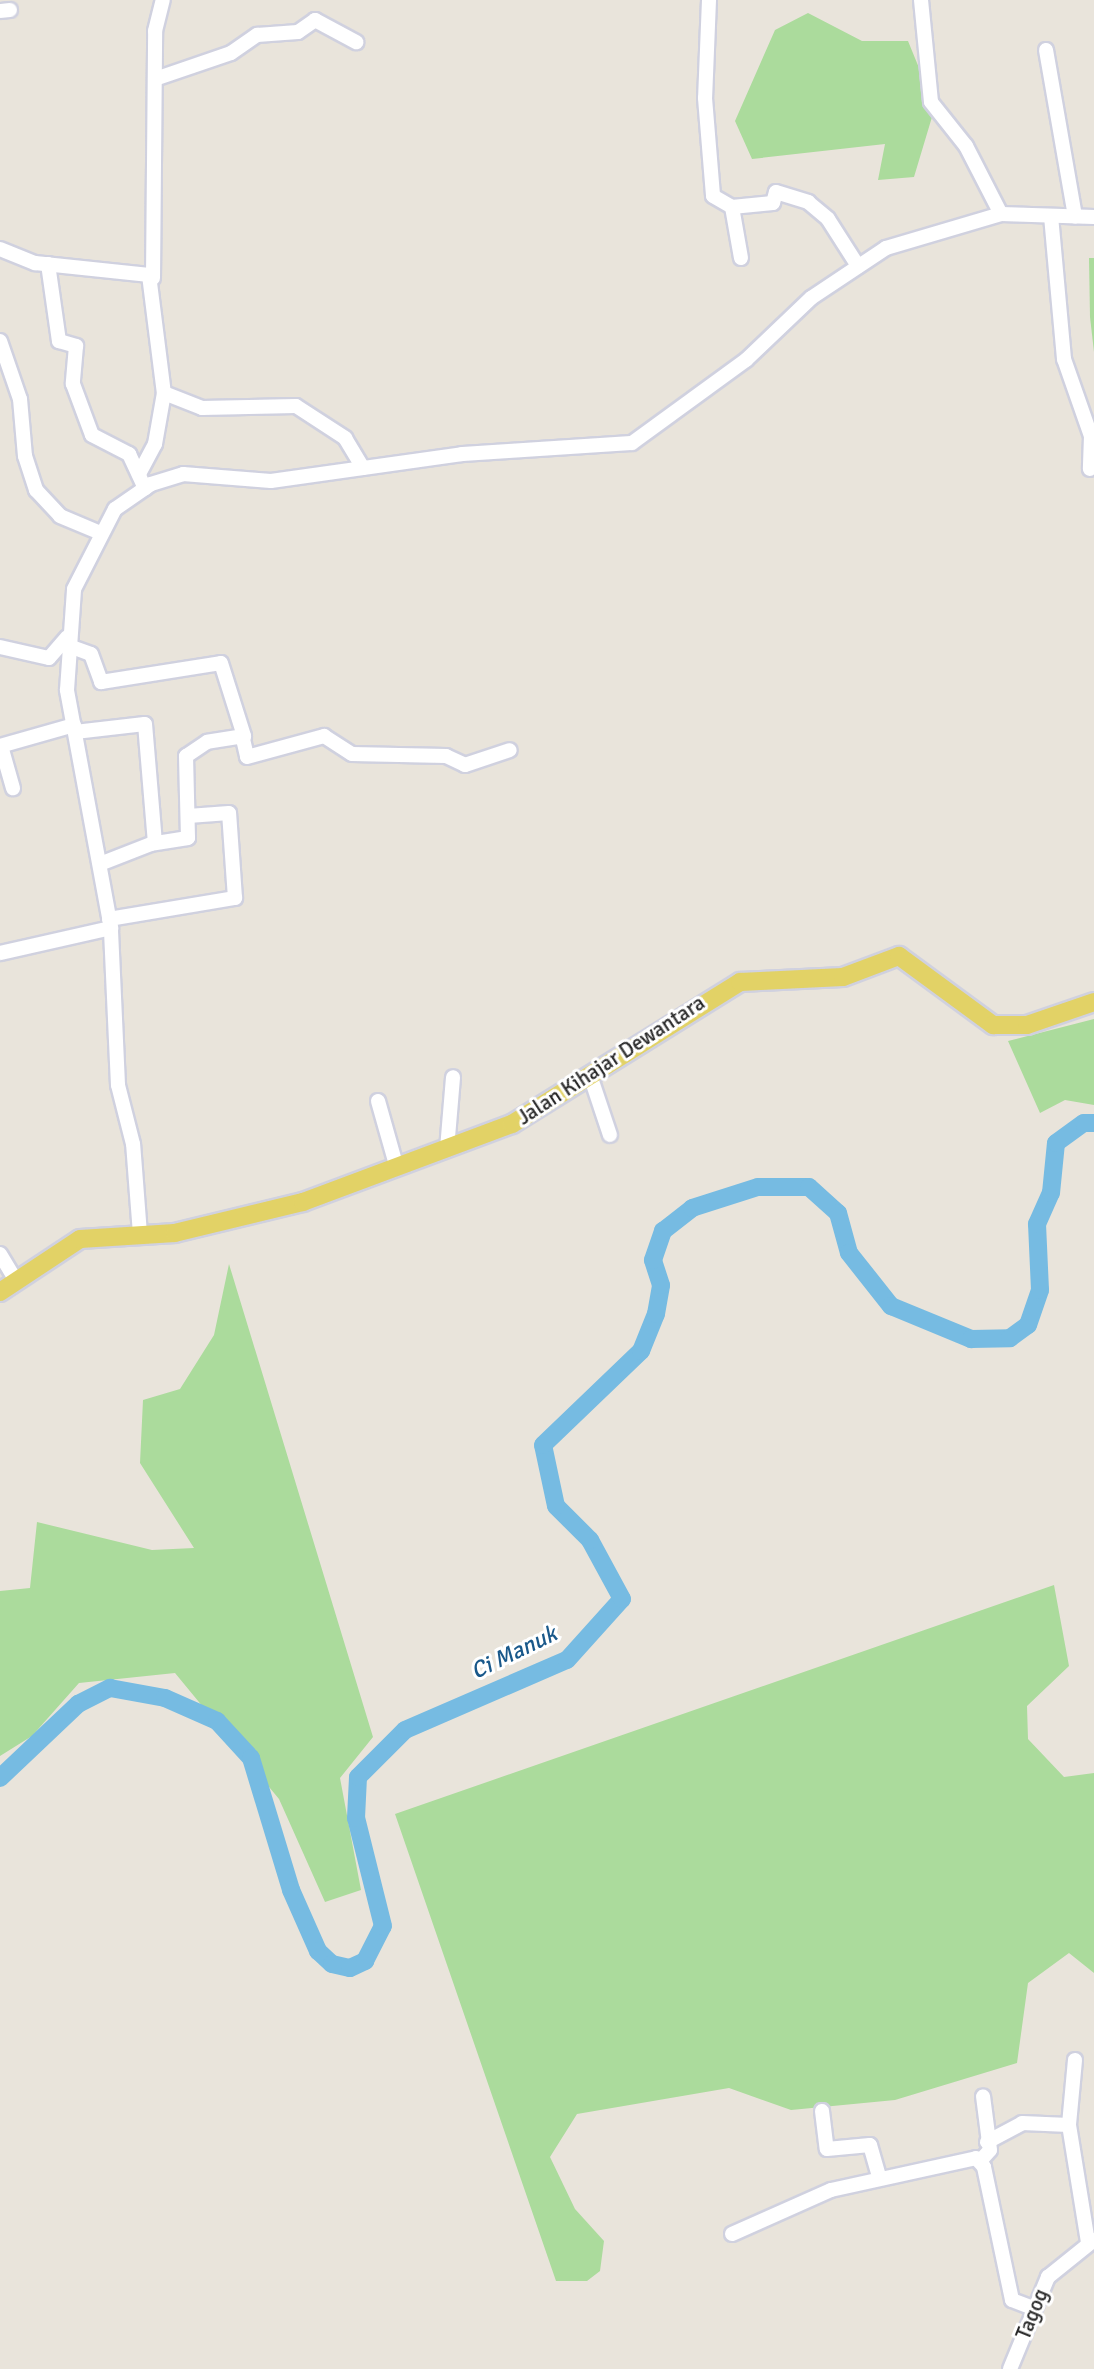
<!DOCTYPE html>
<style>
body{margin:0}
#map{position:relative;width:1094px;height:2369px;overflow:hidden;background:#e9e4db;font-family:Signika,sans-serif}
div>[style]{position:absolute}
[style*='--x']{left:calc(var(--x)*1px);top:calc(var(--y)*1px);width:calc(var(--w)*1px);rotate:calc(var(--a)*1deg)}
.green>*{inset:0;background:#abdb9c}
.river>*{height:18px;margin:-9px;padding:0 9px;transform-origin:9px;border-radius:9px;background:#76bbe2}
.roads{filter:drop-shadow(2px 0 #d0d1df) drop-shadow(-2px 0 #d0d1df) drop-shadow(0 2px #d0d1df) drop-shadow(0 -2px #d0d1df)}
.minor>*{height:14px;margin:-7px;padding:0 7px;transform-origin:7px;border-radius:7px;background:#fff}
.major>*{height:18px;margin:-9px;padding:0 9px;transform-origin:9px;border-radius:9px;background:#e2d266}
span{translate:-50% -50%;white-space:nowrap;text-align:center;line-height:1.15;-webkit-text-stroke:6px #fff;paint-order:stroke}
.street-label{font-size:21px;color:#282828}
.water-label{font-size:23px;color:#19588a;font-style:italic}
</style>
<div id="map">
<div class="green">
<div style="clip-path:polygon(808px 13px,862px 41px,908px 41px,935px 107px,914px 177px,878px 180px,885px 144px,752px 159px,735px 121px,775px 30px)"></div>
<div style="clip-path:polygon(1089px 258px,1094px 258px,1094px 352px,1090px 317px)"></div>
<div style="clip-path:polygon(1094px 1019px,1094px 1105px,1065px 1100px,1040px 1113px,1008px 1041px)"></div>
<div style="clip-path:polygon(229px 1264px,373px 1737px,340px 1778px,361px 1890px,325px 1902px,279px 1799px,175px 1673px,79px 1683px,32px 1736px,0 1756px,0 1591px,30px 1588px,37px 1522px,152px 1550px,194px 1548px,140px 1463px,143px 1400px,180px 1389px,214px 1335px)"></div>
<div style="clip-path:polygon(1054px 1585px,1069px 1666px,1027px 1706px,1028px 1739px,1064px 1777px,1094px 1773px,1094px 1973px,1069px 1953px,1028px 1983px,1017px 2063px,895px 2100px,791px 2110px,729px 2088px,577px 2114px,550px 2157px,575px 2209px,604px 2241px,600px 2271px,587px 2281px,556px 2281px,395px 1814px)"></div>
</div>
<div class="river">
<div style="--x:0;--y:1778;--w:108;--a:-43.5"></div>
<div style="--x:78;--y:1704;--w:36;--a:-27"></div>
<div style="--x:110;--y:1688;--w:56;--a:10.3"></div>
<div style="--x:165;--y:1698;--w:57;--a:23.9"></div>
<div style="--x:217;--y:1721;--w:50;--a:47.4"></div>
<div style="--x:251;--y:1758;--w:138;--a:73.1"></div>
<div style="--x:291;--y:1890;--w:67;--a:66.1"></div>
<div style="--x:318;--y:1951;--w:19;--a:43"></div>
<div style="--x:332;--y:1964;--w:18;--a:13"></div>
<div style="--x:350;--y:1968;--w:17;--a:-25"></div>
<div style="--x:365;--y:1961;--w:39;--a:-63"></div>
<div style="--x:383;--y:1926;--w:111;--a:-104"></div>
<div style="--x:356;--y:1818;--w:41;--a:-87.2"></div>
<div style="--x:358;--y:1777;--w:66;--a:-45"></div>
<div style="--x:405;--y:1730;--w:176;--a:-23.4"></div>
<div style="--x:567;--y:1660;--w:82;--a:-48"></div>
<div style="--x:622;--y:1599;--w:67;--a:-118.5"></div>
<div style="--x:590;--y:1540;--w:48;--a:-135"></div>
<div style="--x:556;--y:1506;--w:62;--a:-102"></div>
<div style="--x:543;--y:1445;--w:136;--a:-43.8"></div>
<div style="--x:641;--y:1351;--w:40;--a:-68"></div>
<div style="--x:656;--y:1314;--w:29;--a:-80"></div>
<div style="--x:661;--y:1285;--w:26;--a:-108"></div>
<div style="--x:653;--y:1260;--w:31;--a:-71"></div>
<div style="--x:663;--y:1231;--w:37;--a:-38"></div>
<div style="--x:692;--y:1208;--w:69;--a:-17.7"></div>
<div style="--x:758;--y:1187;--w:51;--a:0"></div>
<div style="--x:809;--y:1187;--w:39;--a:42"></div>
<div style="--x:838;--y:1213;--w:41;--a:74.6"></div>
<div style="--x:849;--y:1253;--w:68;--a:51.6"></div>
<div style="--x:891;--y:1306;--w:87;--a:22.4"></div>
<div style="--x:971;--y:1339;--w:39;--a:-1"></div>
<div style="--x:1010;--y:1338;--w:22;--a:-36"></div>
<div style="--x:1028;--y:1325;--w:37;--a:-71"></div>
<div style="--x:1040;--y:1290;--w:66;--a:-92.6"></div>
<div style="--x:1037;--y:1224;--w:34;--a:-66"></div>
<div style="--x:1051;--y:1193;--w:50;--a:-84.3"></div>
<div style="--x:1056;--y:1143;--w:34;--a:-36"></div>
<div style="--x:1084;--y:1123;--w:10;--a:0"></div>
</div>
<div class="roads">
<div class="minor">
<div style="--x:709;--y:0;--w:98;--a:92.3"></div>
<div style="--x:705;--y:98;--w:98;--a:85.3"></div>
<div style="--x:713;--y:196;--w:22;--a:30"></div>
<div style="--x:921;--y:0;--w:102;--a:84.4"></div>
<div style="--x:931;--y:102;--w:56;--a:51.5"></div>
<div style="--x:966;--y:146;--w:76;--a:62.8"></div>
<div style="--x:0;--y:11;--w:10;--a:-6"></div>
<div style="--x:1046;--y:50;--w:169;--a:80.1"></div>
<div style="--x:155;--y:79;--w:80;--a:-18.9"></div>
<div style="--x:231;--y:53;--w:32;--a:-35"></div>
<div style="--x:257;--y:35;--w:41;--a:-4.2"></div>
<div style="--x:298;--y:32;--w:21;--a:-35"></div>
<div style="--x:315;--y:20;--w:47;--a:28.2"></div>
<div style="--x:1051;--y:216;--w:144;--a:84.8"></div>
<div style="--x:1064;--y:359;--w:82;--a:70.7"></div>
<div style="--x:1091;--y:436;--w:33;--a:92"></div>
<div style="--x:0;--y:249;--w:38;--a:22"></div>
<div style="--x:35;--y:263;--w:115;--a:6"></div>
<div style="--x:149;--y:275;--w:119;--a:82.8"></div>
<div style="--x:164;--y:393;--w:41;--a:21.5"></div>
<div style="--x:202;--y:408;--w:94;--a:-1.2"></div>
<div style="--x:296;--y:406;--w:59;--a:33.1"></div>
<div style="--x:345;--y:438;--w:35;--a:59"></div>
<div style="--x:741;--y:258;--w:52;--a:-100"></div>
<div style="--x:732;--y:207;--w:41;--a:-5.6"></div>
<div style="--x:773;--y:203;--w:11;--a:-75"></div>
<div style="--x:776;--y:192;--w:34;--a:17"></div>
<div style="--x:808;--y:202;--w:26;--a:40"></div>
<div style="--x:828;--y:219;--w:56;--a:57.4"></div>
<div style="--x:48;--y:264;--w:78;--a:81.9"></div>
<div style="--x:59;--y:341;--w:18;--a:16"></div>
<div style="--x:76;--y:346;--w:38;--a:95"></div>
<div style="--x:73;--y:384;--w:54;--a:69.6"></div>
<div style="--x:92;--y:435;--w:42;--a:27.2"></div>
<div style="--x:129;--y:454;--w:38;--a:65"></div>
<div style="--x:153;--y:278;--w:247;--a:-89.5"></div>
<div style="--x:155;--y:31;--w:32;--a:-76"></div>
<div style="--x:0;--y:341;--w:61;--a:71"></div>
<div style="--x:20;--y:399;--w:57;--a:85"></div>
<div style="--x:25;--y:456;--w:36;--a:72"></div>
<div style="--x:36;--y:490;--w:35;--a:47"></div>
<div style="--x:60;--y:516;--w:41;--a:22.8"></div>
<div style="--x:139;--y:474;--w:34;--a:-62"></div>
<div style="--x:155;--y:444;--w:52;--a:-80"></div>
<div style="--x:69;--y:646;--w:23;--a:20"></div>
<div style="--x:91;--y:654;--w:30;--a:70"></div>
<div style="--x:101;--y:682;--w:121;--a:-9"></div>
<div style="--x:221;--y:663;--w:77;--a:72.5"></div>
<div style="--x:244;--y:736;--w:37;--a:171"></div>
<div style="--x:207;--y:742;--w:25;--a:146"></div>
<div style="--x:186;--y:756;--w:82;--a:88.6"></div>
<div style="--x:188;--y:838;--w:37;--a:171"></div>
<div style="--x:151;--y:844;--w:55;--a:158.6"></div>
<div style="--x:0;--y:647;--w:50;--a:12.7"></div>
<div style="--x:49;--y:658;--w:28;--a:-49"></div>
<div style="--x:75;--y:732;--w:70;--a:-6.5"></div>
<div style="--x:145;--y:724;--w:119;--a:85.2"></div>
<div style="--x:243;--y:739;--w:18;--a:77"></div>
<div style="--x:247;--y:757;--w:80;--a:-15.3"></div>
<div style="--x:324;--y:736;--w:33;--a:33"></div>
<div style="--x:352;--y:754;--w:94;--a:1.2"></div>
<div style="--x:446;--y:756;--w:21;--a:25"></div>
<div style="--x:465;--y:765;--w:47;--a:-18.4"></div>
<div style="--x:0;--y:746;--w:77;--a:-15.8"></div>
<div style="--x:1;--y:746;--w:44;--a:74.1"></div>
<div style="--x:109;--y:919;--w:128;--a:-9.5"></div>
<div style="--x:235;--y:898;--w:85;--a:-94"></div>
<div style="--x:229;--y:813;--w:41;--a:175.8"></div>
<div style="--x:0;--y:953;--w:114;--a:-12.7"></div>
<div style="--x:591;--y:1078;--w:60;--a:71.6"></div>
<div style="--x:378;--y:1101;--w:70;--a:74.2"></div>
<div style="--x:447;--y:1149;--w:72;--a:-85.2"></div>
<div style="--x:140;--y:1234;--w:90;--a:-94.4"></div>
<div style="--x:133;--y:1144;--w:61;--a:-104.3"></div>
<div style="--x:118;--y:1085;--w:157;--a:-92.6"></div>
<div style="--x:111;--y:928;--w:242;--a:-100.5"></div>
<div style="--x:67;--y:690;--w:101;--a:-86"></div>
<div style="--x:74;--y:589;--w:90;--a:-62.9"></div>
<div style="--x:115;--y:509;--w:44;--a:-34.8"></div>
<div style="--x:151;--y:484;--w:34;--a:-17"></div>
<div style="--x:183;--y:474;--w:88;--a:4.5"></div>
<div style="--x:271;--y:481;--w:193;--a:-8"></div>
<div style="--x:462;--y:454;--w:170;--a:-3.7"></div>
<div style="--x:632;--y:443;--w:141;--a:-36.1"></div>
<div style="--x:746;--y:360;--w:90;--a:-43.6"></div>
<div style="--x:811;--y:298;--w:90;--a:-33.7"></div>
<div style="--x:886;--y:248;--w:120;--a:-16.5"></div>
<div style="--x:1001;--y:214;--w:93;--a:1.8"></div>
<div style="--x:0;--y:1254;--w:29;--a:59"></div>
<div style="--x:1075;--y:2060;--w:65;--a:95.3"></div>
<div style="--x:1069;--y:2125;--w:119;--a:80.8"></div>
<div style="--x:822;--y:2111;--w:38;--a:83"></div>
<div style="--x:827;--y:2149;--w:43;--a:-5.3"></div>
<div style="--x:870;--y:2145;--w:32;--a:74"></div>
<div style="--x:987;--y:2142;--w:40;--a:-28"></div>
<div style="--x:1022;--y:2123;--w:47;--a:2.4"></div>
<div style="--x:981;--y:2160;--w:13;--a:-48"></div>
<div style="--x:990;--y:2150;--w:54;--a:-97.4"></div>
<div style="--x:732;--y:2234;--w:108;--a:-24"></div>
<div style="--x:831;--y:2190;--w:148;--a:-12.4"></div>
<div style="--x:976;--y:2158;--w:12;--a:48"></div>
<div style="--x:984;--y:2167;--w:136;--a:78.1"></div>
<div style="--x:1012;--y:2300;--w:22;--a:21"></div>
<div style="--x:1010;--y:2369;--w:100;--a:-67.6"></div>
<div style="--x:1048;--y:2277;--w:59;--a:-38.8"></div>
</div>
<div class="major">
<div style="--x:0;--y:1292;--w:96;--a:-33.5"></div>
<div style="--x:80;--y:1239;--w:95;--a:-3.6"></div>
<div style="--x:175;--y:1233;--w:132;--a:-13.6"></div>
<div style="--x:303;--y:1202;--w:223;--a:-20.5"></div>
<div style="--x:512;--y:1124;--w:269;--a:-31.9"></div>
<div style="--x:740;--y:982;--w:103;--a:-2.8"></div>
<div style="--x:843;--y:977;--w:60;--a:-20.6"></div>
<div style="--x:899;--y:956;--w:117;--a:36.3"></div>
<div style="--x:993;--y:1025;--w:34;--a:0"></div>
<div style="--x:1027;--y:1025;--w:71;--a:-18.9"></div>
</div>
</div>
<div class="street-label">
<span style="left:611px;top:1060px;rotate:-33deg">Jalan Kihajar Dewantara</span>
<span style="left:1032px;top:2314px;rotate:-68deg">Tagog</span>
</div>
<div class="water-label">
<span style="left:514px;top:1653px;rotate:-26deg">Ci Manuk</span>
</div>
</div>
